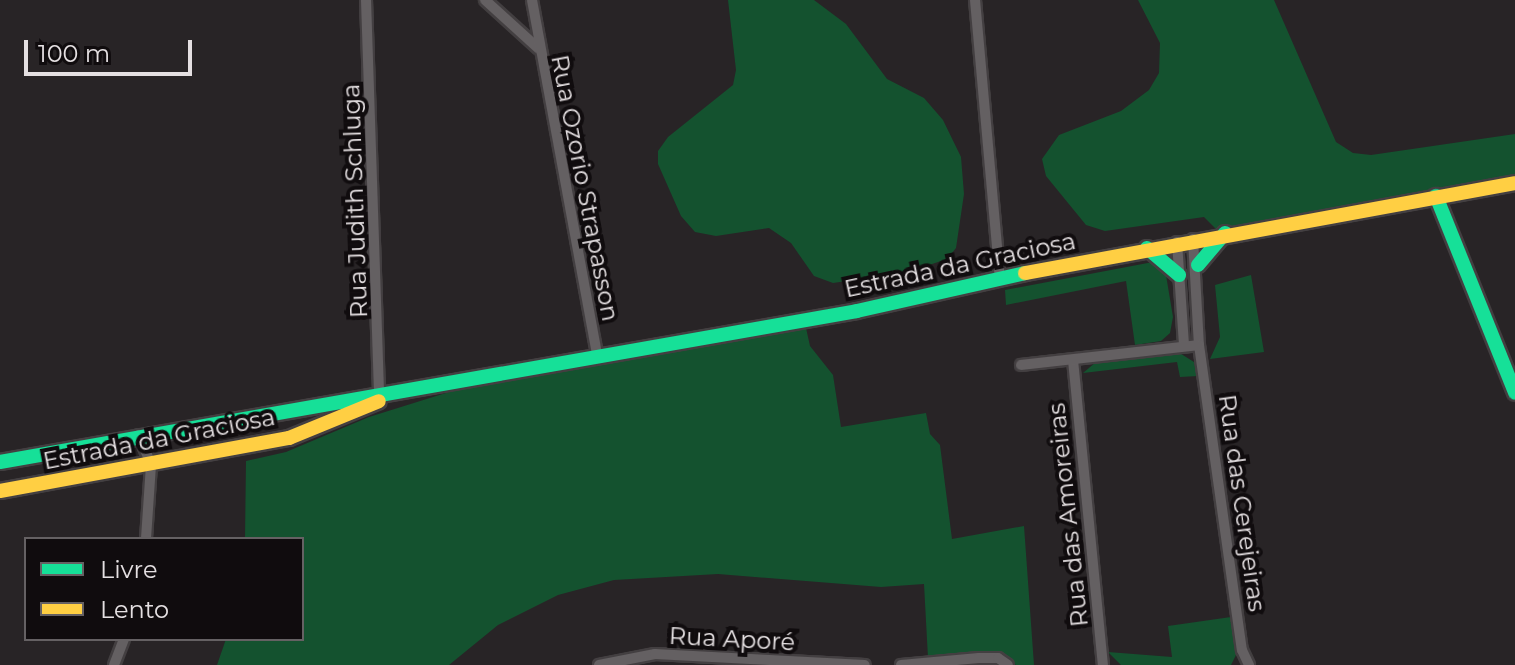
<!DOCTYPE html>
<meta charset="utf-8">
<style>
body{margin:0}
#map{position:relative;width:1515px;height:665px;overflow:hidden;background:#282426;font-family:Montserrat,sans-serif}
div>[style]{position:absolute}
[style*='--x']{left:calc(var(--x)*1px);top:calc(var(--y)*1px);width:calc(var(--w)*1px);rotate:calc(var(--a)*1deg)}
.green>*{inset:0;background:#14522f}
.roads{filter:drop-shadow(2px 0 #433f41) drop-shadow(-2px 0 #433f41) drop-shadow(0 2px #433f41) drop-shadow(0 -2px #433f41)}
.street>*{height:10px;margin:-5px;padding:0 5px;transform-origin:5px;border-radius:5px;background:#646062}
.fast>*{height:14px;margin:-7px;padding:0 7px;transform-origin:7px;border-radius:7px;background:#16e098}
.slow>*{height:14px;margin:-7px;padding:0 7px;transform-origin:7px;border-radius:7px;background:#ffcf43}
span{translate:-50% -50%;white-space:nowrap;text-align:center;line-height:1.15;-webkit-text-stroke:8px #100c0e;paint-order:stroke}
.street-label{font-size:24px;color:#e5e0e2}
.legend{position:absolute;left:24px;top:537px;width:280px;height:104px;box-sizing:border-box;background:#100c0e;border:2px solid #656163;margin:0;padding:10px 14px;list-style:none;font-size:24px;color:#e5e0e2}
.legend li{display:flex;align-items:center;gap:16px;height:40px}
.legend b{width:40px;border:2px solid #656163}
.scale{position:absolute;left:24px;top:40px;width:168px;height:36px;box-sizing:border-box;border:4px solid #e5e0e2;border-top:0;padding-left:10px;font-size:24px;line-height:28px;white-space:nowrap;color:#e5e0e2;-webkit-text-stroke:6px #100c0e;paint-order:stroke}
</style>
<div id="map">
<div class="green">
<div style="clip-path:polygon(728px 0,814px 0,846px 24px,887px 79px,924px 98px,943px 120px,961px 157px,964px 194px,956px 248px,947px 259px,908px 272px,833px 283px,814px 276px,791px 243px,769px 228px,716px 236px,695px 232px,681px 216px,658px 164px,658px 151px,668px 137px,733px 85px,736px 70px)"></div>
<div style="clip-path:polygon(1138px 0,1274px 0,1336px 142px,1353px 153px,1371px 155px,1515px 134px,1515px 183px,1220px 233px,1204px 217px,1105px 231px,1086px 225px,1046px 176px,1042px 159px,1059px 135px,1121px 111px,1149px 90px,1159px 73px,1160px 43px)"></div>
<div style="clip-path:polygon(1153px 262px,1166px 275px,1173px 317px,1170px 333px,1161px 341px,1135px 345px,1126px 281px,1006px 305px,1005px 290px)"></div>
<div style="clip-path:polygon(1251px 275px,1264px 352px,1210px 359px,1220px 337px,1215px 285px)"></div>
<div style="clip-path:polygon(806px 328px,810px 346px,833px 375px,841px 427px,926px 413px,930px 434px,940px 445px,952px 539px,1024px 526px,1034px 665px,1016px 665px,995px 652px,928px 658px,924px 584px,881px 587px,718px 574px,614px 580px,558px 595px,498px 625px,449px 665px,217px 665px,226px 639px,302px 639px,302px 539px,245px 539px,246px 461px,286px 452px,369px 417px,449px 392px)"></div>
<div style="clip-path:polygon(1178px 352px,1194px 362px,1198px 376px,1180px 377px,1177px 362px,1083px 373px,1096px 362px)"></div>
<div style="clip-path:polygon(1231px 617px,1236px 655px,1231px 665px,1121px 665px,1108px 652px,1172px 657px,1168px 626px)"></div>
</div>
<div class="roads">
<div class="street">
<div style="--x:366;--y:0;--w:401;--a:88.1"></div>
<div style="--x:485;--y:0;--w:72;--a:42.2"></div>
<div style="--x:532;--y:0;--w:364;--a:79.6"></div>
<div style="--x:975;--y:0;--w:281;--a:84.9"></div>
<div style="--x:1193;--y:239;--w:106;--a:86.8"></div>
<div style="--x:1199;--y:345;--w:308;--a:82"></div>
<div style="--x:1242;--y:650;--w:17;--a:65"></div>
<div style="--x:1177;--y:242;--w:104;--a:86.1"></div>
<div style="--x:1073;--y:360;--w:306;--a:84.4"></div>
<div style="--x:1021;--y:365;--w:179;--a:-6.4"></div>
<div style="--x:139;--y:435;--w:32;--a:68"></div>
<div style="--x:151;--y:465;--w:74;--a:93.9"></div>
<div style="--x:114;--y:665;--w:28;--a:-69"></div>
<div style="--x:599;--y:665;--w:57;--a:-11.1"></div>
<div style="--x:655;--y:654;--w:210;--a:3"></div>
<div style="--x:901;--y:665;--w:78;--a:-5.1"></div>
<div style="--x:979;--y:658;--w:19;--a:0"></div>
<div style="--x:998;--y:658;--w:12;--a:35"></div>
</div>
<div class="fast">
<div style="--x:1436;--y:196;--w:212;--a:68.1"></div>
<div style="--x:1147;--y:248;--w:42;--a:40.2"></div>
<div style="--x:1198;--y:265;--w:42;--a:-49.8"></div>
<div style="--x:0;--y:462;--w:870;--a:-9.99"></div>
<div style="--x:857;--y:311;--w:172;--a:-12.7"></div>
</div>
<div class="slow">
<div style="--x:1025;--y:273;--w:498;--a:-10.4"></div>
<div style="--x:0;--y:491;--w:294;--a:-10.4"></div>
<div style="--x:289;--y:438;--w:97;--a:-22.3"></div>
</div>
</div>
<div class="street-label">
<span style="left:585px;top:188px;rotate:79deg">Rua Ozorio Strapasson</span>
<span style="left:355px;top:201px;rotate:-92deg">Rua Judith Schluga</span>
<span style="left:960px;top:265px;rotate:-12deg">Estrada da Graciosa</span>
<span style="left:159px;top:439px;rotate:-11deg">Estrada da Graciosa</span>
<span style="left:1242px;top:503px;rotate:82deg">Rua das Cerejeiras</span>
<span style="left:1068px;top:515px;rotate:-96deg">Rua das Amoreiras</span>
<span style="left:732px;top:639px;rotate:3deg">Rua Aporé</span>
</div>
<ul class="legend">
<li><b style="height:10px;background:#16e098"></b>Livre</li>
<li><b style="height:10px;background:#ffcf43"></b>Lento</li>
</ul>
<div class="scale">100 m</div>
</div>
